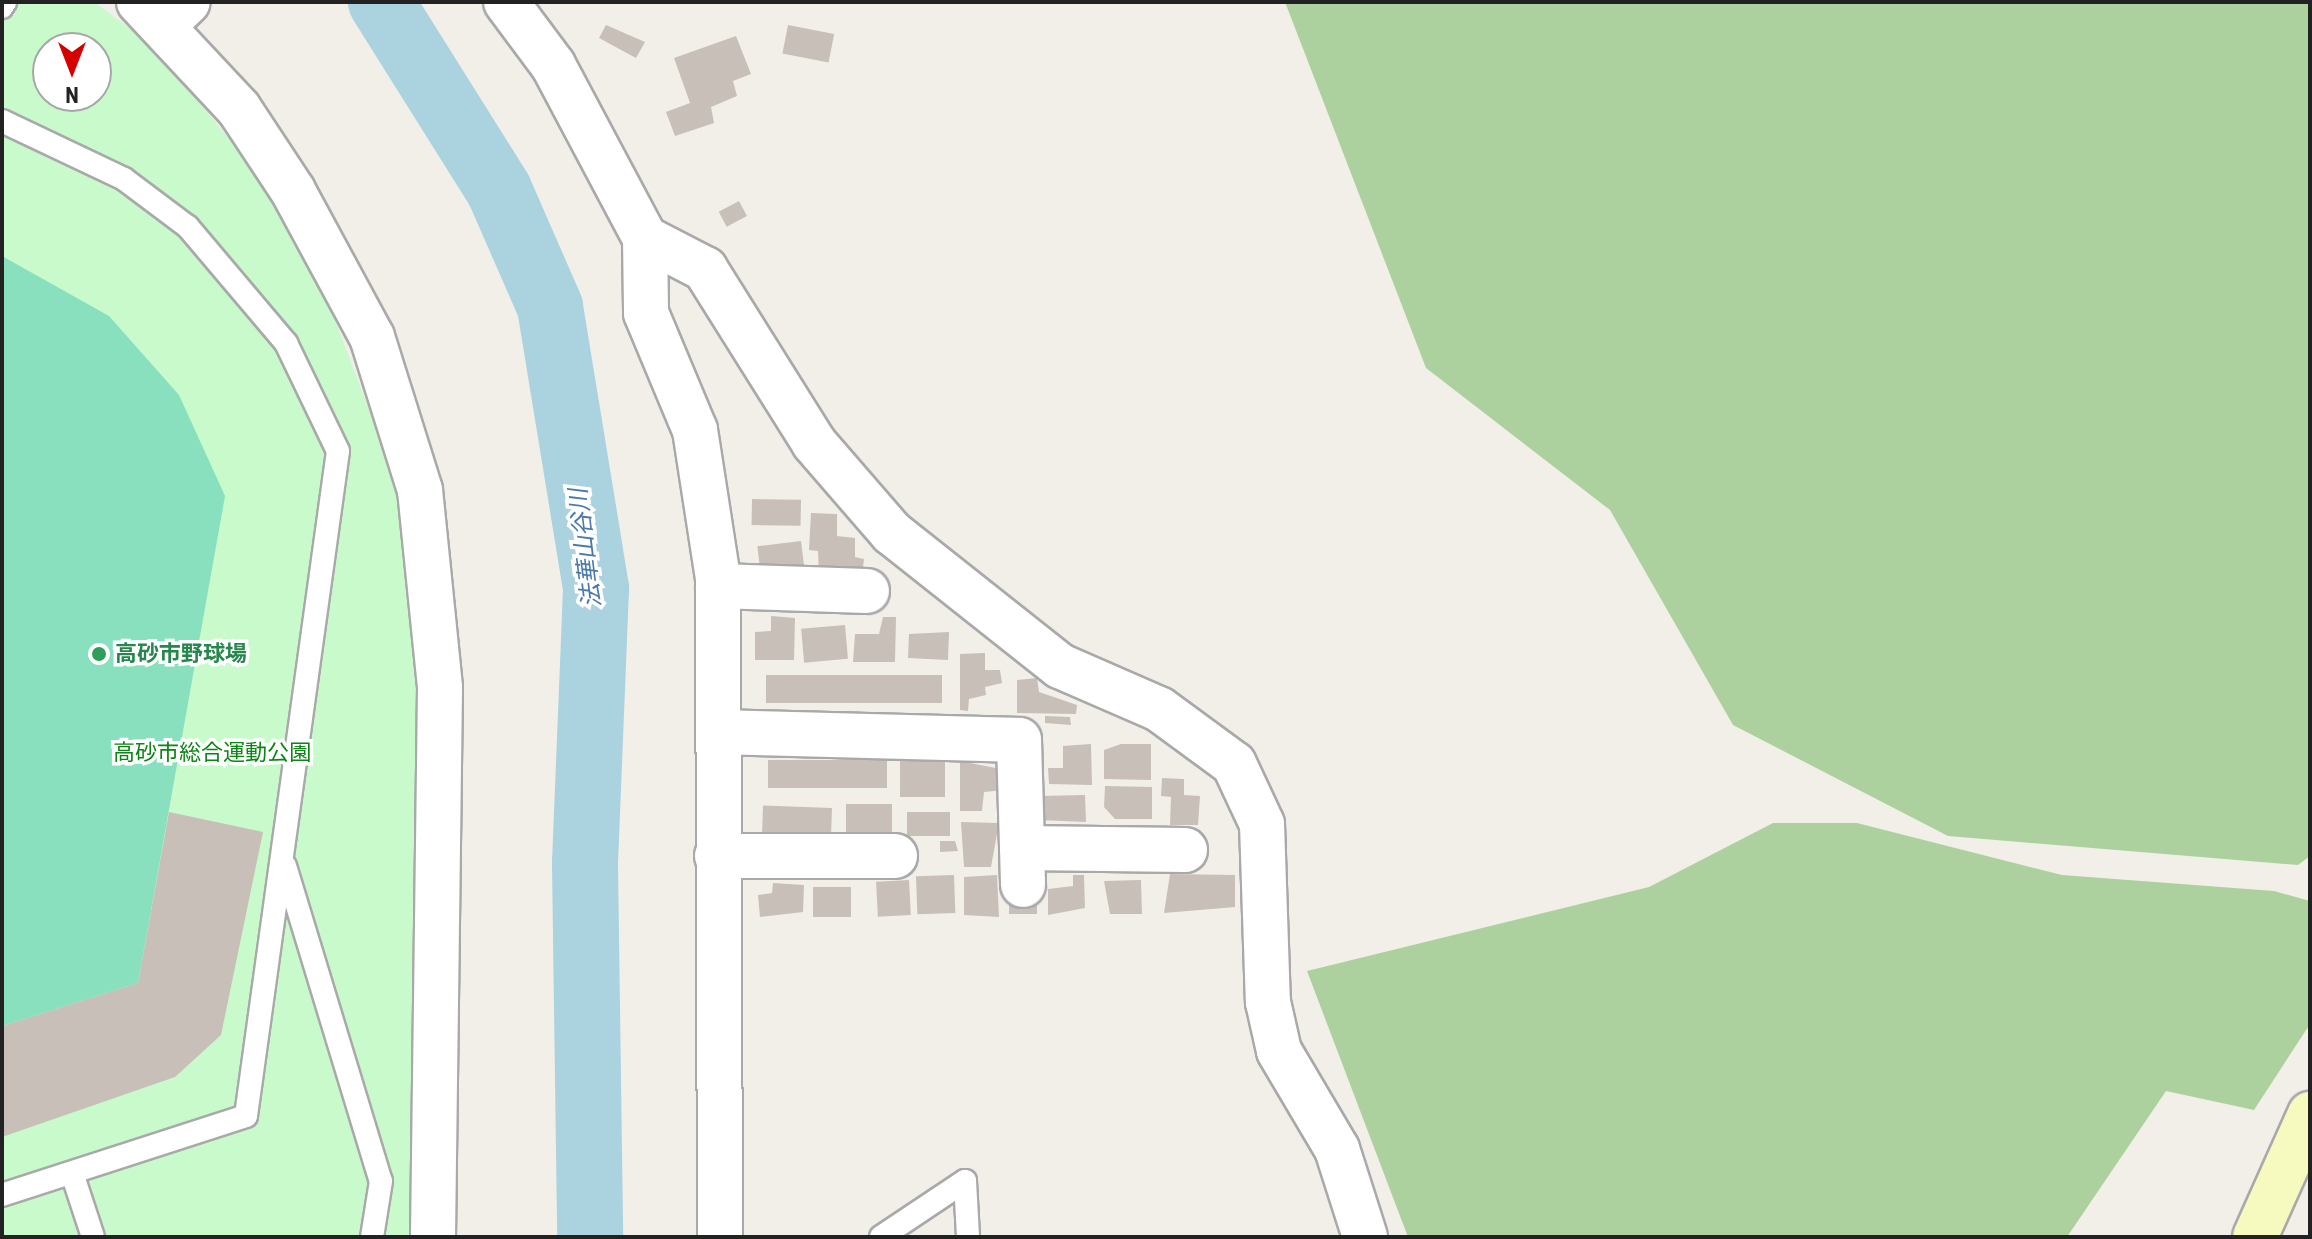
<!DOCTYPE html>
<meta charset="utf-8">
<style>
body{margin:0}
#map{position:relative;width:2312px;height:1239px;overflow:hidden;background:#f2efe9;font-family:"Roboto Condensed","Noto Sans JP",sans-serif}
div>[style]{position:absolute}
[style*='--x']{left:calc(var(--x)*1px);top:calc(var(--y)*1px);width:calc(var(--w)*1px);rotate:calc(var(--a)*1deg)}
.forest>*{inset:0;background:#add19e}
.park>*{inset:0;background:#c8facc}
.pitch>*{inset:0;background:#88e0be}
.river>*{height:66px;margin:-33px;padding:0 33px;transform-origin:33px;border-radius:33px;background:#aad3df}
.building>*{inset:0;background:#c7bfb8;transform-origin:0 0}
.roads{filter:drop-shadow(2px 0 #a9a9a9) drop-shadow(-2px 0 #a9a9a9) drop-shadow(0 2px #a9a9a9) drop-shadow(0 -2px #a9a9a9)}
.service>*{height:22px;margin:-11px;padding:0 11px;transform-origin:11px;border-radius:11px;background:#fff}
.minor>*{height:44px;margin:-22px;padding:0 22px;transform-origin:22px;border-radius:22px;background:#fff}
.tertiary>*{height:44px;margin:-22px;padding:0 22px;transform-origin:22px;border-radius:22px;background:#fff}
.secondary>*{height:44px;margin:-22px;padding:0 22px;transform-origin:22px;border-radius:22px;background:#f7fabf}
.dots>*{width:22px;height:22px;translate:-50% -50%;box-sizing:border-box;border:4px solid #fff;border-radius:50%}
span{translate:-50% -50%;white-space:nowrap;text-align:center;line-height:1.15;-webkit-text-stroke:7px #fff;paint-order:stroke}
.leisure-label{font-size:22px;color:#27864d;font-weight:700}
.left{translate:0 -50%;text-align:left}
.park-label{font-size:22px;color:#0c8416}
.water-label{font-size:24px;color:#4a7aab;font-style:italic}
.frame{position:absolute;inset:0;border:4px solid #222;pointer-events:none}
.north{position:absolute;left:32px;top:32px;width:80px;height:80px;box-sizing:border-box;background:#fff;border:2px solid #a7a7a7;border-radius:50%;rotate:180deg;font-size:22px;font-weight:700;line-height:32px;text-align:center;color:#222}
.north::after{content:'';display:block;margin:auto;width:28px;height:36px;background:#d40000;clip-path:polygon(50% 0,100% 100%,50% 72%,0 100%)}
</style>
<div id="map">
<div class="forest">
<div style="clip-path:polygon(1285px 2px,2310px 2px,2310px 856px,2298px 865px,1948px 836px,1733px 725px,1610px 510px,1426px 368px)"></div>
<div style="clip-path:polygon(1773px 823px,1857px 823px,2062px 875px,2274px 891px,2310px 901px,2310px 1024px,2254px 1110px,2166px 1091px,2067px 1237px,1408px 1237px,1307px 971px,1649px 887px)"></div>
</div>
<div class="park">
<div style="clip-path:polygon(evenodd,2px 2px,94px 2px,150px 43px,297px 221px,409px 514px,424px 761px,417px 1237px,2px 1237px,2px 2px,48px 48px,96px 48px,96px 96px,48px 96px,48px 48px)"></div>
</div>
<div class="pitch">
<div style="clip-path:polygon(2px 256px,109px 316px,179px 395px,225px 496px,138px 983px,2px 1026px)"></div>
</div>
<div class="river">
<div style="--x:381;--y:2;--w:222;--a:57.9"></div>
<div style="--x:499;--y:190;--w:128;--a:66.4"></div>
<div style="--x:550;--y:307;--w:286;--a:80.7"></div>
<div style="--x:596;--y:589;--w:275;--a:92.3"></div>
<div style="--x:585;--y:864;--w:373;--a:89.2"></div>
</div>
<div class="building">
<div style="clip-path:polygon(606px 25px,645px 42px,636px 58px,599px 38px)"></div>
<div style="left:788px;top:25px;width:47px;height:29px;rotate:11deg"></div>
<div style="clip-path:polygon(736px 36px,751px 74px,733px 81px,737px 96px,711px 107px,714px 123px,675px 136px,666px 112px,690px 103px,674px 58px)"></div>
<div style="left:739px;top:201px;width:17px;height:23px;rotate:62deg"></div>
<div style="left:752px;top:499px;width:49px;height:26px;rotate:1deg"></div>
<div style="clip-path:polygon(811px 513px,837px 514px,837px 536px,855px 538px,855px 557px,864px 559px,862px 576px,819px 575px,818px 551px,809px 550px)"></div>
<div style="left:801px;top:541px;width:34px;height:44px;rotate:83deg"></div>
<div style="clip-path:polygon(771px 616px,795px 618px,794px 660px,755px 660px,755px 632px,771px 631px)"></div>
<div style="clip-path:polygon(883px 617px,896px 617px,895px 662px,853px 662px,855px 634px,879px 634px)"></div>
<div style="left:845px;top:625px;width:34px;height:44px;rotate:85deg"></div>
<div style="clip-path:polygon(949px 632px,948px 660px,908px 658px,909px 634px)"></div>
<div style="clip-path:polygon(985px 653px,985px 670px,1000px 670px,1002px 683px,985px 687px,986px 695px,969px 699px,968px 711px,960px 710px,960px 654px)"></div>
<div style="left:766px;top:675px;width:176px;height:28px"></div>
<div style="clip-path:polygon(1037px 678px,1039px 692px,1077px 705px,1076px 714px,1017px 713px,1017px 680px)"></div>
<div style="clip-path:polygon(1045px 716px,1070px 717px,1071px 725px,1045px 723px)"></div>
<div style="clip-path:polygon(1091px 744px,1092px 785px,1049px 784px,1048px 768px,1063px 768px,1063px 746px)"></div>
<div style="clip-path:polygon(1121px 744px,1151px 744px,1151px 780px,1104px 779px,1104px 750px)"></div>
<div style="left:900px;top:759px;width:45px;height:38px"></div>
<div style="left:768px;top:760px;width:119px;height:28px"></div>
<div style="clip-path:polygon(960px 761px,1006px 770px,1004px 790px,984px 792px,982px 811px,960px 811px)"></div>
<div style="clip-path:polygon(1162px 778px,1184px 779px,1184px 795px,1200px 796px,1198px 825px,1170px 825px,1171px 797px,1161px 796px)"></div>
<div style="clip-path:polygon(1105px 786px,1152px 787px,1152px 819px,1115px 819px,1104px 807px)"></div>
<div style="clip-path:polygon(1085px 795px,1086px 822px,1039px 820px,1040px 796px)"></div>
<div style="left:892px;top:804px;width:34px;height:46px;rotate:90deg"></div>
<div style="left:832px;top:808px;width:31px;height:69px;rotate:92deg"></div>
<div style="clip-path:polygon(169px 812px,263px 832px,221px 1035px,175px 1077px,2px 1137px,2px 1026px,138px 983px)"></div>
<div style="left:907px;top:812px;width:43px;height:24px"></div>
<div style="clip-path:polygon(961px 822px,999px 823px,991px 867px,964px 867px)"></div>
<div style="clip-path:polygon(940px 841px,955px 841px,958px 851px,940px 852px)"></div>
<div style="clip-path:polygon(1170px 874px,1235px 875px,1235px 907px,1164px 913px)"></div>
<div style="left:954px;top:875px;width:38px;height:38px;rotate:88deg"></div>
<div style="clip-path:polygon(997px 875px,999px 917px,964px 915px,964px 877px)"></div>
<div style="clip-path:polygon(1073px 875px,1084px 875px,1085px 908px,1048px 915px,1048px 889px,1073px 886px)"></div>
<div style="left:909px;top:880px;width:35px;height:33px;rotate:87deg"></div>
<div style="clip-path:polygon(1141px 880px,1142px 914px,1110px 914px,1104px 881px)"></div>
<div style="clip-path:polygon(773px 883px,804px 885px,803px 912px,760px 917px,758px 895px,772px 893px)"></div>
<div style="left:813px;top:887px;width:38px;height:30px"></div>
<div style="left:1037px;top:898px;width:16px;height:28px;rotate:90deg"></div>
</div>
<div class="roads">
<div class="service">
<div style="--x:2;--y:7;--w:6;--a:-59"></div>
<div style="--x:2;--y:121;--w:135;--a:25.4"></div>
<div style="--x:124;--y:179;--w:80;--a:36.9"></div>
<div style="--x:188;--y:227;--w:152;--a:49.8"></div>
<div style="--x:286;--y:343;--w:120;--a:64.3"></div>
<div style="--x:338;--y:451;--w:671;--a:97.88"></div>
<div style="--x:246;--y:1116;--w:256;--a:162.1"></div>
<div style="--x:285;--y:866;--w:329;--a:73.1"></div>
<div style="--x:381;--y:1181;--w:57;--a:99.1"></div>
<div style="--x:72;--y:1173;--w:67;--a:71.8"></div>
<div style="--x:881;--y:1237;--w:101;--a:-33.7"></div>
<div style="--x:965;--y:1181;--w:56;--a:86.9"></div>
</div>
<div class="minor">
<div style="--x:506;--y:2;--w:79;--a:53.3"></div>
<div style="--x:553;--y:65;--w:196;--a:62"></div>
<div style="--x:645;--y:238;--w:68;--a:27.3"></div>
<div style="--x:705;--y:269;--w:205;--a:57.9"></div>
<div style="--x:814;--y:443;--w:119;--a:49.1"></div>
<div style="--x:892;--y:533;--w:214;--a:38.4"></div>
<div style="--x:1060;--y:666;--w:108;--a:23.5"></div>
<div style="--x:1159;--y:709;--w:93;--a:36.3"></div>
<div style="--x:1234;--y:764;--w:66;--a:65"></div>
<div style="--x:1262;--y:824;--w:178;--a:88.1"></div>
<div style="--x:1268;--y:1002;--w:50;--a:77.3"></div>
<div style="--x:1279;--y:1051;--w:114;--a:59.4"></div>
<div style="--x:1337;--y:1149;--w:92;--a:72.3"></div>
<div style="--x:166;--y:23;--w:30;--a:-44"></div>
<div style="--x:645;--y:238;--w:75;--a:89.2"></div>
<div style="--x:646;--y:313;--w:127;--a:67.3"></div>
<div style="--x:695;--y:430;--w:150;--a:81.2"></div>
<div style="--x:718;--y:578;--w:659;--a:89.83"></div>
<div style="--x:718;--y:586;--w:149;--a:1.9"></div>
<div style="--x:719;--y:732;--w:300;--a:1.5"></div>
<div style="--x:1019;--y:740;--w:145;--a:88.4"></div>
<div style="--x:1022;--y:848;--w:163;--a:0.7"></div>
<div style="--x:717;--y:856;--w:178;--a:0"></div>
</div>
<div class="tertiary">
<div style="--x:139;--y:2;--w:146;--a:46.9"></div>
<div style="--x:239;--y:109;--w:98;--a:56.6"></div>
<div style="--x:293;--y:191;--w:166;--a:61.6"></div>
<div style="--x:372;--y:337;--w:160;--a:72.6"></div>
<div style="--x:420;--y:490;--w:199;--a:84.2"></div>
<div style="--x:440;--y:688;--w:549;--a:90.73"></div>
</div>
<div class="secondary">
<div style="--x:2255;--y:1237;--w:135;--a:-65.9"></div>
</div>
</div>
<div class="dots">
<div style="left:99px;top:654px;background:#2e9e5b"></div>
</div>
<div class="leisure-label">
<span class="left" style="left:115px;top:654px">高砂市野球場</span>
</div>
<div class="park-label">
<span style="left:212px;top:753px">高砂市総合運動公園</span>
</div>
<div class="water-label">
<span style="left:586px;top:548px;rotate:-97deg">法華山谷川</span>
</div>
<div class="frame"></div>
<div class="north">N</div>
</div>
